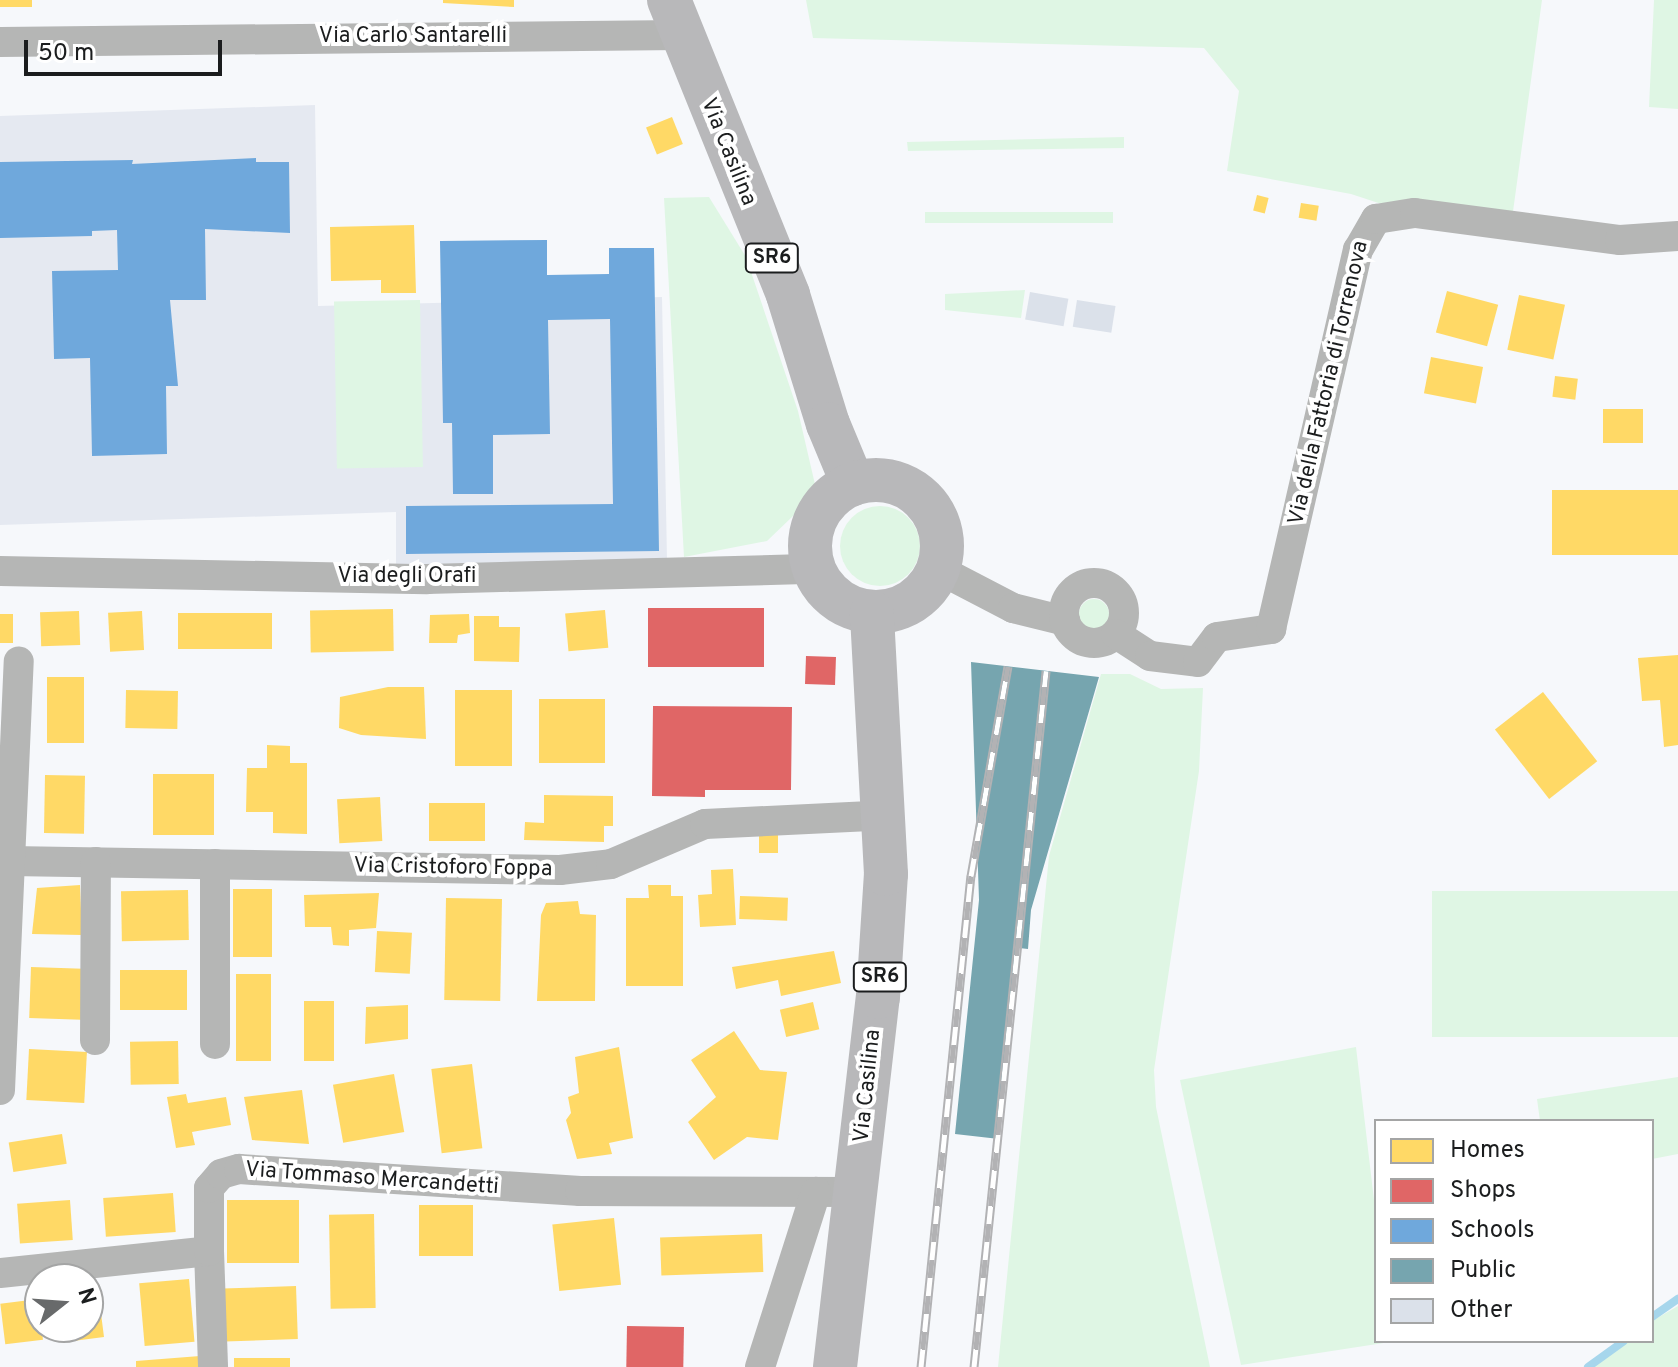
<!DOCTYPE html>
<style>
body{margin:0}
#map{position:relative;width:1678px;height:1367px;overflow:hidden;background:#f6f8fb;font-family:Overpass,sans-serif}
div>[style]{position:absolute}
[style*='--x']{left:calc(var(--x)*1px);top:calc(var(--y)*1px);width:calc(var(--w)*1px);rotate:calc(var(--a)*1deg)}
.built>*{inset:0;background:#e5e9f1}
.green>*{inset:0;background:#dff6e4;transform-origin:0 0}
.round{border-radius:50%}
.homes>*{inset:0;background:#ffd966;transform-origin:0 0}
.shops>*{inset:0;background:#e06666;transform-origin:0 0}
.schools>*{inset:0;background:#6fa8dc}
.public>*{inset:0;background:#76a5af}
.stream>*{height:8px;margin:-4px;padding:0 4px;transform-origin:4px;border-radius:4px;background:#a6d6ec}
.building>*{inset:0;background:#dbe1ea;transform-origin:0 0}
.minor>*{height:30px;margin:-15px;padding:0 15px;transform-origin:15px;border-radius:15px;background:#b5b6b5}
.minor>.ring{margin:-15px;padding:0;box-sizing:content-box;background:none;border:30px solid #b5b6b5;border-radius:50%}
.primary>*{height:44px;margin:-22px;padding:0 22px;transform-origin:22px;border-radius:22px;background:#b8b8ba}
.primary>.ring{margin:-22px;padding:0;box-sizing:content-box;background:none;border:44px solid #b8b8ba;border-radius:50%}
.rail>*{height:9px;margin-top:-4.5px;transform-origin:0;background:repeating-linear-gradient(90deg,#fff 0 18px,#b2b2b4 0 36px);box-sizing:border-box;border-block:2px solid #b2b2b4}
span{translate:-50% -50%;white-space:nowrap;text-align:center;line-height:1.15;-webkit-text-stroke:8px #fff;paint-order:stroke}
.shield-label span{padding:2px 6px;background:#fff;border:2px solid;border-radius:6px;-webkit-text-stroke-width:0}
.shield-label{font-size:20px;color:#1b1d1e;font-weight:700}
.street-label{font-size:22px;color:#1b1d1e}
.legend{position:absolute;left:1374px;top:1119px;width:280px;height:224px;box-sizing:border-box;background:#fff;border:2px solid #a4a5a5;margin:0;padding:10px 14px;list-style:none;font-size:24px;color:#1b1d1e}
.legend li{display:flex;align-items:center;gap:16px;height:40px}
.legend b{width:40px;border:2px solid #a4a5a5}
.north{position:absolute;left:24px;top:1263px;width:80px;height:80px;box-sizing:border-box;background:#fff;border:2px solid #a4a5a5;border-radius:50%;rotate:73deg;font-size:22px;font-weight:700;line-height:32px;text-align:center;color:#1b1d1e}
.north::after{content:'';display:block;margin:auto;width:28px;height:36px;background:#686a6b;clip-path:polygon(50% 0,100% 100%,50% 72%,0 100%)}
.scale{position:absolute;left:24px;top:40px;width:198px;height:36px;box-sizing:border-box;border:4px solid #1b1d1e;border-top:0;padding-left:10px;font-size:24px;line-height:28px;white-space:nowrap;color:#1b1d1e;-webkit-text-stroke:6px #fff;paint-order:stroke}
</style>
<div id="map">
<div class="built">
<div style="clip-path:polygon(315px 105px,318px 306px,662px 297px,667px 559px,396px 565px,396px 512px,0 525px,0 116px)"></div>
</div>
<div class="green">
<div style="clip-path:polygon(806px 0,1542px 0,1511px 226px,1406px 212px,1351px 194px,1227px 171px,1239px 91px,1204px 48px,813px 38px)"></div>
<div style="clip-path:polygon(1654px 0,1678px 0,1678px 109px,1649px 107px)"></div>
<div style="clip-path:polygon(1124px 137px,1124px 148px,908px 151px,907px 142px)"></div>
<div style="clip-path:polygon(709px 197px,746px 257px,798px 411px,817px 493px,767px 541px,684px 557px,664px 198px)"></div>
<div style="left:1113px;top:212px;width:11px;height:188px;rotate:90deg"></div>
<div style="clip-path:polygon(1025px 290px,1021px 318px,945px 310px,945px 294px)"></div>
<div style="left:420px;top:300px;width:167px;height:86px;rotate:89deg"></div>
<div class="round" style="left:840px;top:506px;width:80px;height:80px"></div>
<div class="round" style="left:1079px;top:599px;width:30px;height:30px"></div>
<div style="clip-path:polygon(1101px 674px,1130px 674px,1161px 689px,1203px 688px,1199px 771px,1154px 1070px,1156px 1107px,1210px 1367px,998px 1367px,1049px 856px)"></div>
<div style="left:1678px;top:891px;width:146px;height:246px;rotate:90deg"></div>
<div style="clip-path:polygon(1356px 1047px,1376px 1217px,1376px 1341px,1390px 1342px,1241px 1365px,1180px 1080px)"></div>
<div style="clip-path:polygon(1678px 1077px,1678px 1154px,1652px 1159px,1652px 1121px,1540px 1121px,1537px 1099px)"></div>
<div style="clip-path:polygon(1678px 1306px,1678px 1367px,1588px 1367px,1621px 1341px,1652px 1341px,1652px 1321px)"></div>
</div>
<div class="homes">
<div style="left:0;top:0;width:32px;height:7px"></div>
<div style="clip-path:polygon(443px 0,514px 0,514px 7px,443px 3px)"></div>
<div style="left:672px;top:117px;width:29px;height:28px;rotate:68deg"></div>
<div style="left:1257px;top:195px;width:12px;height:16px;rotate:14deg"></div>
<div style="left:1301px;top:203px;width:18px;height:15px;rotate:9deg"></div>
<div style="clip-path:polygon(414px 225px,416px 293px,381px 293px,381px 280px,331px 281px,330px 227px)"></div>
<div style="left:1447px;top:291px;width:53px;height:43px;rotate:15deg"></div>
<div style="left:1519px;top:295px;width:47px;height:56px;rotate:12deg"></div>
<div style="left:1431px;top:357px;width:53px;height:37px;rotate:11deg"></div>
<div style="left:1555px;top:376px;width:23px;height:21px;rotate:7deg"></div>
<div style="left:1603px;top:409px;width:40px;height:34px"></div>
<div style="left:1678px;top:490px;width:65px;height:126px;rotate:90deg"></div>
<div style="left:393px;top:609px;width:42px;height:83px;rotate:89deg"></div>
<div style="left:605px;top:610px;width:38px;height:40px;rotate:85deg"></div>
<div style="left:79px;top:611px;width:34px;height:39px;rotate:88deg"></div>
<div style="left:142px;top:611px;width:39px;height:34px;rotate:87deg"></div>
<div style="left:272px;top:613px;width:36px;height:94px;rotate:90deg"></div>
<div style="left:0;top:614px;width:13px;height:29px"></div>
<div style="clip-path:polygon(469px 614px,470px 633px,458px 635px,457px 643px,429px 643px,430px 615px)"></div>
<div style="clip-path:polygon(474px 616px,499px 616px,499px 627px,520px 627px,519px 662px,474px 661px)"></div>
<div style="clip-path:polygon(1678px 655px,1678px 745px,1664px 747px,1660px 700px,1642px 701px,1638px 658px)"></div>
<div style="left:47px;top:677px;width:37px;height:66px"></div>
<div style="clip-path:polygon(388px 687px,424px 687px,426px 739px,361px 735px,339px 728px,340px 697px)"></div>
<div style="left:126px;top:690px;width:52px;height:38px;rotate:1deg"></div>
<div style="left:455px;top:690px;width:57px;height:76px"></div>
<div style="left:1543px;top:692px;width:88px;height:61px;rotate:52deg"></div>
<div style="left:539px;top:699px;width:66px;height:64px"></div>
<div style="clip-path:polygon(267px 745px,290px 746px,290px 763px,307px 763px,307px 834px,273px 833px,273px 812px,246px 812px,247px 768px,267px 768px)"></div>
<div style="left:153px;top:774px;width:61px;height:61px"></div>
<div style="left:45px;top:775px;width:40px;height:58px;rotate:1deg"></div>
<div style="clip-path:polygon(544px 795px,613px 796px,613px 826px,604px 826px,604px 842px,524px 840px,525px 822px,544px 823px)"></div>
<div style="left:380px;top:797px;width:44px;height:43px;rotate:87deg"></div>
<div style="left:429px;top:803px;width:56px;height:38px"></div>
<div style="left:759px;top:832px;width:19px;height:21px"></div>
<div style="clip-path:polygon(733px 869px,736px 925px,700px 927px,698px 895px,712px 894px,711px 870px)"></div>
<div style="clip-path:polygon(80px 885px,82px 935px,32px 934px,37px 888px)"></div>
<div style="clip-path:polygon(648px 885px,671px 885px,671px 896px,683px 896px,683px 986px,626px 986px,626px 898px,649px 898px)"></div>
<div style="left:233px;top:889px;width:39px;height:68px"></div>
<div style="left:188px;top:890px;width:50px;height:67px;rotate:89deg"></div>
<div style="clip-path:polygon(379px 893px,376px 928px,349px 930px,349px 946px,333px 945px,331px 927px,305px 927px,304px 895px)"></div>
<div style="left:740px;top:896px;width:48px;height:23px;rotate:2deg"></div>
<div style="left:502px;top:899px;width:102px;height:56px;rotate:91deg"></div>
<div style="clip-path:polygon(578px 901px,580px 914px,596px 915px,595px 1001px,537px 1001px,541px 915px,546px 903px)"></div>
<div style="left:377px;top:931px;width:35px;height:41px;rotate:3deg"></div>
<div style="clip-path:polygon(834px 951px,841px 983px,781px 996px,778px 980px,736px 989px,732px 967px)"></div>
<div style="left:31px;top:967px;width:52px;height:51px;rotate:2deg"></div>
<div style="left:120px;top:970px;width:67px;height:40px"></div>
<div style="left:236px;top:974px;width:35px;height:87px"></div>
<div style="left:304px;top:1001px;width:30px;height:60px"></div>
<div style="left:813px;top:1002px;width:28px;height:34px;rotate:77deg"></div>
<div style="clip-path:polygon(408px 1005px,408px 1039px,365px 1044px,366px 1007px)"></div>
<div style="clip-path:polygon(734px 1031px,760px 1070px,787px 1072px,778px 1140px,747px 1137px,714px 1160px,688px 1122px,716px 1097px,691px 1060px)"></div>
<div style="left:178px;top:1041px;width:43px;height:48px;rotate:89deg"></div>
<div style="clip-path:polygon(619px 1047px,633px 1138px,609px 1143px,612px 1154px,577px 1159px,566px 1120px,571px 1113px,568px 1097px,579px 1093px,575px 1057px)"></div>
<div style="left:29px;top:1049px;width:58px;height:51px;rotate:3deg"></div>
<div style="left:472px;top:1064px;width:85px;height:41px;rotate:83deg"></div>
<div style="left:394px;top:1074px;width:59px;height:62px;rotate:80deg"></div>
<div style="clip-path:polygon(302px 1090px,309px 1144px,252px 1140px,244px 1097px)"></div>
<div style="clip-path:polygon(186px 1094px,188px 1103px,226px 1097px,231px 1125px,192px 1132px,195px 1145px,176px 1148px,167px 1097px)"></div>
<div style="left:62px;top:1134px;width:30px;height:54px;rotate:81deg"></div>
<div style="left:173px;top:1193px;width:39px;height:70px;rotate:86deg"></div>
<div style="left:70px;top:1200px;width:40px;height:53px;rotate:86deg"></div>
<div style="left:227px;top:1200px;width:72px;height:63px"></div>
<div style="left:419px;top:1205px;width:54px;height:51px"></div>
<div style="left:374px;top:1214px;width:94px;height:45px;rotate:89deg"></div>
<div style="left:614px;top:1218px;width:67px;height:62px;rotate:84deg"></div>
<div style="left:762px;top:1234px;width:38px;height:102px;rotate:88deg"></div>
<div style="left:189px;top:1279px;width:63px;height:50px;rotate:85deg"></div>
<div style="left:296px;top:1286px;width:53px;height:73px;rotate:88deg"></div>
<div style="clip-path:polygon(98px 1290px,104px 1337px,73px 1341px,71px 1327px,88px 1327px,88px 1292px)"></div>
<div style="left:38px;top:1299px;width:41px;height:38px;rotate:83deg"></div>
<div style="clip-path:polygon(200px 1356px,201px 1367px,136px 1367px,136px 1361px)"></div>
<div style="left:234px;top:1358px;width:56px;height:9px"></div>
</div>
<div class="shops">
<div style="left:764px;top:608px;width:59px;height:116px;rotate:90deg"></div>
<div style="left:806px;top:656px;width:30px;height:28px;rotate:2deg"></div>
<div style="clip-path:polygon(653px 706px,792px 707px,791px 790px,705px 790px,705px 797px,652px 796px)"></div>
<div style="left:627px;top:1326px;width:57px;height:41px;rotate:1deg"></div>
</div>
<div class="schools">
<div style="clip-path:polygon(256px 158px,256px 162px,289px 162px,290px 233px,205px 229px,206px 300px,170px 300px,178px 386px,166px 386px,167px 454px,92px 456px,90px 358px,54px 359px,52px 271px,118px 270px,117px 230px,92px 231px,92px 236px,0 238px,0 162px,133px 160px,132px 164px)"></div>
<div style="clip-path:polygon(547px 240px,547px 275px,609px 274px,609px 248px,654px 248px,659px 551px,406px 554px,406px 506px,613px 504px,610px 319px,548px 320px,550px 434px,493px 435px,493px 494px,453px 494px,452px 423px,443px 423px,440px 241px)"></div>
</div>
<div class="public">
<div style="clip-path:polygon(971px 662px,1099px 677px,1031px 910px,1028px 949px,1019px 948px,999px 1139px,955px 1134px,979px 900px)"></div>
</div>
<div class="stream">
<div style="--x:1652;--y:1317;--w:32;--a:-35"></div>
<div style="--x:1588;--y:1367;--w:44;--a:-35.8"></div>
</div>
<div class="building">
<div style="left:1030px;top:292px;width:39px;height:28px;rotate:10deg"></div>
<div style="left:1077px;top:300px;width:39px;height:27px;rotate:9deg"></div>
</div>
<div class="minor">
<div style="--x:0;--y:42;--w:681;--a:-0.59"></div>
<div style="--x:938;--y:569;--w:85;--a:27.5"></div>
<div style="--x:1013;--y:608;--w:54;--a:14"></div>
<div style="--x:0;--y:571;--w:427;--a:1.1"></div>
<div style="--x:427;--y:579;--w:387;--a:-1.5"></div>
<div class="ring" style="left:1064px;top:583px;width:30px;height:30px"></div>
<div style="--x:1116;--y:634;--w:40;--a:32.9"></div>
<div style="--x:1150;--y:656;--w:48;--a:7.1"></div>
<div style="--x:1198;--y:662;--w:31;--a:-53"></div>
<div style="--x:1217;--y:637;--w:55;--a:-8.4"></div>
<div style="--x:1271;--y:629;--w:389;--a:-77.1"></div>
<div style="--x:1358;--y:250;--w:36;--a:-60"></div>
<div style="--x:1376;--y:219;--w:39;--a:-9"></div>
<div style="--x:1415;--y:213;--w:207;--a:7.5"></div>
<div style="--x:1620;--y:240;--w:58;--a:-3.9"></div>
<div style="--x:10;--y:861;--w:550;--a:0.94"></div>
<div style="--x:560;--y:870;--w:51;--a:-6.7"></div>
<div style="--x:611;--y:864;--w:102;--a:-23.1"></div>
<div style="--x:705;--y:824;--w:181;--a:-2.8"></div>
<div style="--x:95;--y:1040;--w:178;--a:-89.7"></div>
<div style="--x:215;--y:1044;--w:180;--a:-90"></div>
<div style="--x:0;--y:1090;--w:429;--a:-87.5"></div>
<div style="--x:209;--y:1251;--w:116;--a:88"></div>
<div style="--x:0;--y:1273;--w:210;--a:-6"></div>
<div style="--x:209;--y:1251;--w:63;--a:-90"></div>
<div style="--x:209;--y:1188;--w:18;--a:-49"></div>
<div style="--x:221;--y:1174;--w:19;--a:-16"></div>
<div style="--x:239;--y:1169;--w:342;--a:3.7"></div>
<div style="--x:580;--y:1191;--w:276;--a:0.2"></div>
<div style="--x:760;--y:1367;--w:184;--a:-72.3"></div>
</div>
<div class="primary">
<div style="--x:669;--y:0;--w:318;--a:68"></div>
<div style="--x:788;--y:295;--w:135;--a:72.8"></div>
<div style="--x:828;--y:424;--w:65;--a:67.4"></div>
<div class="ring" style="left:810px;top:480px;width:88px;height:88px"></div>
<div style="--x:835;--y:1367;--w:372;--a:-83.4"></div>
<div style="--x:878;--y:997;--w:123;--a:-86.3"></div>
<div style="--x:886;--y:874;--w:262;--a:-93.1"></div>
</div>
<div class="rail">
<div style="--x:921;--y:1367;--w:494;--a:-84.2"></div>
<div style="--x:971;--y:876;--w:213;--a:-80"></div>
<div style="--x:974;--y:1367;--w:700;--a:-84.09"></div>
</div>
<div class="shield-label">
<span style="left:772px;top:258px">SR6</span>
<span style="left:880px;top:977px">SR6</span>
</div>
<div class="street-label">
<span style="left:413px;top:37px">Via Carlo Santarelli</span>
<span style="left:728px;top:152px;rotate:68deg">Via Casilina</span>
<span style="left:1329px;top:383px;rotate:-77deg">Via della Fattoria di Torrenova</span>
<span style="left:407px;top:577px">Via degli Orafi</span>
<span style="left:453px;top:868px;rotate:1deg">Via Cristoforo Foppa</span>
<span style="left:868px;top:1086px;rotate:-84deg">Via Casilina</span>
<span style="left:372px;top:1179px;rotate:4deg">Via Tommaso Mercandetti</span>
</div>
<ul class="legend">
<li><b style="height:22px;background:#ffd966"></b>Homes</li>
<li><b style="height:22px;background:#e06666"></b>Shops</li>
<li><b style="height:22px;background:#6fa8dc"></b>Schools</li>
<li><b style="height:22px;background:#76a5af"></b>Public</li>
<li><b style="height:22px;background:#dbe1ea"></b>Other</li>
</ul>
<div class="north">N</div>
<div class="scale">50 m</div>
</div>
